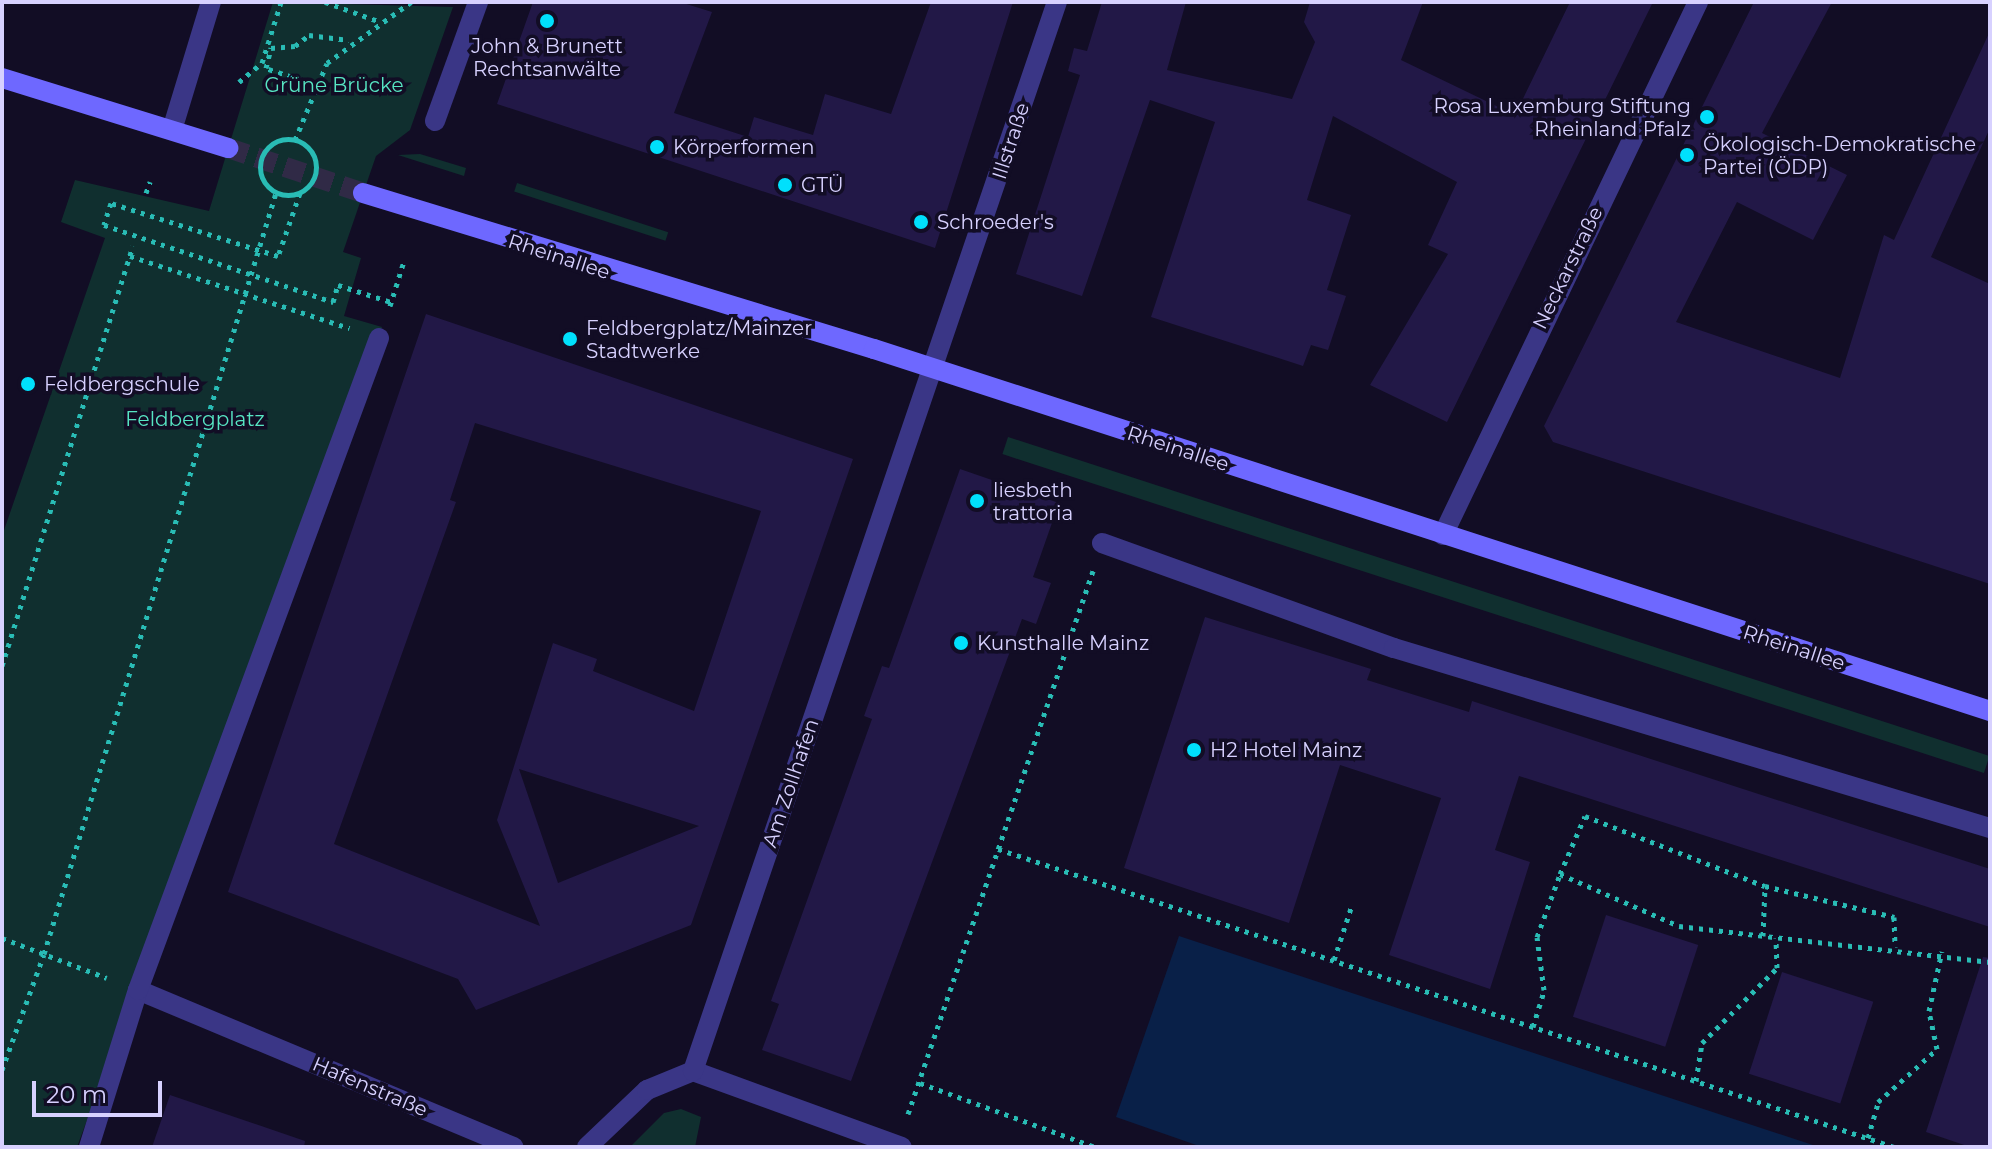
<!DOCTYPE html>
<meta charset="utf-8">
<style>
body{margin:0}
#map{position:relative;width:1992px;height:1149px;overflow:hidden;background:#120d25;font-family:Montserrat,sans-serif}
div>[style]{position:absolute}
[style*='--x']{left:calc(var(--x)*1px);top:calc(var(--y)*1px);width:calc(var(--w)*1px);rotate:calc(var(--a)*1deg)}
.green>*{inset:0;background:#102f2f;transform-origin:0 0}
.water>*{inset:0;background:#092048}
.building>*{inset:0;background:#221847;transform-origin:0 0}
.secondary-tunnel>*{height:20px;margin-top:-10px;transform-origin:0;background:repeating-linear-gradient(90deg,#302a46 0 20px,transparent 0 30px)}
.path>*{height:5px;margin-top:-2.5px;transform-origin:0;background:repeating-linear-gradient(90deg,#29bcb5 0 4px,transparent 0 10px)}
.street>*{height:20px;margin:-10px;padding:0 10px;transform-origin:10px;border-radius:10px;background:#3a3686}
.secondary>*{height:20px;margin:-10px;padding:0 10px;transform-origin:10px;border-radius:10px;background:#6e68ff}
.path-bridge>*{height:5px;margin-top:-2.5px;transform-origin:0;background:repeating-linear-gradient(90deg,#29bcb5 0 4px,transparent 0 10px)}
.path-bridge>.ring{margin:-2.5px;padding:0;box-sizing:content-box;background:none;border:5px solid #29bcb5;border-radius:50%}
.dots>*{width:22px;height:22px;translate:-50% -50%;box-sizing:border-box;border:4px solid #120d25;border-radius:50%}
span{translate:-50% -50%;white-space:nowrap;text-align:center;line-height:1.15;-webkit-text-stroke:7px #120d25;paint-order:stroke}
.poi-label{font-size:20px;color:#d7d1ff}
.right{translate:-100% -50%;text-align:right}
.left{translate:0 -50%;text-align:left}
.park-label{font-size:20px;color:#57e5c3}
.street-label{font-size:20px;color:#d7d1ff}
.frame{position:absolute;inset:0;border:4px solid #d7d1ff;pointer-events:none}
.scale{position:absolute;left:32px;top:1081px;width:130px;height:36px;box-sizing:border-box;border:4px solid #d7d1ff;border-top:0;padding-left:10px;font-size:24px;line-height:28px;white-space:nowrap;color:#d7d1ff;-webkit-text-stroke:6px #120d25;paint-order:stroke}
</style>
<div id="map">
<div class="green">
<div style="clip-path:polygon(273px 2px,453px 7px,410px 130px,376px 156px,343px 252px,361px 258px,344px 316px,382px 327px,77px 1147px,2px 1147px,2px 536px,105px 238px,61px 222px,75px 180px,209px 211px)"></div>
<div style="clip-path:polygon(420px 154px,466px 168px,464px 176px,398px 155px)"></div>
<div style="left:517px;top:183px;width:159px;height:9px;rotate:18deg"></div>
<div style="left:1008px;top:437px;width:1032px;height:18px;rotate:18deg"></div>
<div style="clip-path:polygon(681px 1109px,701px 1117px,695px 1147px,630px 1147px,664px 1113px)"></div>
</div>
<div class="water">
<div style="clip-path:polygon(1179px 936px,1819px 1147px,1202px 1147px,1116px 1117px)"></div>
</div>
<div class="building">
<div style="clip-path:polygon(533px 2px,680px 2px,712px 12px,674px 113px,748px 137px,754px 117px,813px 135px,825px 94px,891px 114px,931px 2px,1013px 2px,935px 248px,497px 104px)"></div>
<div style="clip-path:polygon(1102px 2px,1186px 2px,1167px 70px,1292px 99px,1315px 42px,1304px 22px,1310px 2px,1423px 2px,1401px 60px,1515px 115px,1570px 2px,1653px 2px,1447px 422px,1370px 385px,1448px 254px,1428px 245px,1457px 182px,1333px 116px,1307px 200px,1351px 215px,1327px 290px,1346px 296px,1328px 350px,1311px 345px,1303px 366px,1151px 317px,1215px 122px,1150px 100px,1082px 296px,1016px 274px,1080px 75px,1068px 71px,1074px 48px,1087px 51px)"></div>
<div style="clip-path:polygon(1754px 2px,1832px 2px,1762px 133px,1847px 175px,1813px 240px,1737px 202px,1676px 322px,1840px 378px,1884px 235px,1894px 240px,1990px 31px,1990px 128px,1931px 257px,1990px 284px,1990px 584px,1553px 442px,1544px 426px)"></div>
<div style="clip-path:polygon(evenodd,426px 314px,853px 459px,691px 925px,476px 1010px,458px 979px,228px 892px,426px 314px,475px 423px,761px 511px,694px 711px,593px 671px,597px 659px,553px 643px,497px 820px,540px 926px,334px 844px,456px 502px,450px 500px,475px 423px,426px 314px,519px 769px,699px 826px,558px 883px,519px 769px)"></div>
<div style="clip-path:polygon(960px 469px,1059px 503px,1033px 577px,1051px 583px,1036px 624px,1022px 619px,851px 1081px,762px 1050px,779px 1004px,771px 1001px,872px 719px,864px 716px,882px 666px,889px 668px)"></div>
<div style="clip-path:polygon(1205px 617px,1371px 669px,1367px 680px,1469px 712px,1472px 701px,1990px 869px,1990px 927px,1519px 776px,1495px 850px,1530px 862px,1490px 989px,1389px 955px,1441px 798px,1392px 782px,1340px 765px,1289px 923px,1124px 868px)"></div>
<div style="left:1606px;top:915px;width:97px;height:107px;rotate:18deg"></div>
<div style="clip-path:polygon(1983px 957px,1990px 958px,1990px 1147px,1970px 1147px,1926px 1132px)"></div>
<div style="left:1782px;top:972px;width:96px;height:107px;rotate:18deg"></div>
<div style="clip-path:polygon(170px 1095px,305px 1141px,304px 1147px,152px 1147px)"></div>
</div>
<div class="secondary-tunnel">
<div style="--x:228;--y:148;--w:142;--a:18.4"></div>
</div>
<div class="path">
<div style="--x:325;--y:2;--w:56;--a:19.7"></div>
<div style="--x:239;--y:82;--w:30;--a:-40"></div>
<div style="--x:262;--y:63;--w:64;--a:-72.7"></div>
<div style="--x:320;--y:86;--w:57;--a:-161.6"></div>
<div style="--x:266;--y:68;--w:21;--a:-76"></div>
<div style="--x:271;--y:48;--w:24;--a:-5"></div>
<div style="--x:295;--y:46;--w:18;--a:-38"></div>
<div style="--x:309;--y:35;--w:40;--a:7.1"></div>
<div style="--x:295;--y:140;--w:83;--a:-67.4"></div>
<div style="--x:327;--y:63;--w:104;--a:-36"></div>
<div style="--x:146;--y:193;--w:12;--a:-70"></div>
<div style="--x:300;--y:193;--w:67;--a:109.2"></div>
<div style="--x:278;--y:256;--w:175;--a:-162.4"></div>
<div style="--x:111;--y:203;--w:23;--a:108"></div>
<div style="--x:104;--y:225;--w:242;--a:18.6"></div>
<div style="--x:333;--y:302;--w:18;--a:-74"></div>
<div style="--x:338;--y:285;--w:56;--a:17.8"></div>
<div style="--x:130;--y:256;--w:231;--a:18.2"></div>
<div style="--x:390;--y:306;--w:47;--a:-72.7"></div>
<div style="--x:2;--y:666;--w:440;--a:-72.7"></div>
<div style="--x:998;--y:849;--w:944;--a:18.4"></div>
<div style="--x:1560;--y:874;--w:63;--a:-66.7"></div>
<div style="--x:1585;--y:816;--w:193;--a:21.3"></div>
<div style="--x:1765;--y:886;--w:133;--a:13.5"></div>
<div style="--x:1894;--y:917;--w:30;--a:88"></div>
<div style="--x:1763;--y:936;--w:50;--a:-87.7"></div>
<div style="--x:2;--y:938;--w:112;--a:20.9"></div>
<div style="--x:1334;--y:960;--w:55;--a:-71.9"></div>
<div style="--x:1533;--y:1027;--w:39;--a:-73"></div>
<div style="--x:1544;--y:990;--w:53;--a:-97.5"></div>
<div style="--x:1537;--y:937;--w:67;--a:-69.9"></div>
<div style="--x:1560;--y:874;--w:130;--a:23.6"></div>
<div style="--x:1679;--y:926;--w:313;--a:6.6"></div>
<div style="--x:2;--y:1070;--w:123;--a:-70.1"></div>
<div style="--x:44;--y:954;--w:796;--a:-73.05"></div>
<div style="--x:1696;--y:1081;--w:38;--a:-81"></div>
<div style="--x:1702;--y:1043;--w:106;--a:-45"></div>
<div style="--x:1777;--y:968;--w:30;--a:-92"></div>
<div style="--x:920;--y:1083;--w:186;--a:20.1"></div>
<div style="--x:908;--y:1114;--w:574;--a:-71.19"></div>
<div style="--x:1868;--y:1138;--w:37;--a:-74"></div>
<div style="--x:1878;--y:1102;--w:79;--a:-41.9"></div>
<div style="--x:1937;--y:1049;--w:39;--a:-102"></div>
<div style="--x:1929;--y:1011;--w:61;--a:-77.8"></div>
</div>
<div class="street">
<div style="--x:435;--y:121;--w:127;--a:-70.1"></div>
<div style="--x:172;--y:130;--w:134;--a:-73.1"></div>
<div style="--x:1443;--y:535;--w:591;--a:-64.43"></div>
<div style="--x:1102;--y:543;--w:310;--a:19.8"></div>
<div style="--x:1394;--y:648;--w:623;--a:16.81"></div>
<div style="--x:138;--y:990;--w:407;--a:22.7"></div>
<div style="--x:693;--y:1071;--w:222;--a:20"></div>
<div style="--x:89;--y:1147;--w:164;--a:-72.7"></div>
<div style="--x:138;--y:990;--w:695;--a:-69.71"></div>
<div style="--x:587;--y:1147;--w:83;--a:-43.5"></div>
<div style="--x:647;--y:1090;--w:50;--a:-22.4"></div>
<div style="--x:693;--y:1071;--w:1129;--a:-71.2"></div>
</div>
<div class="secondary">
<div style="--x:2;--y:78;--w:237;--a:17.2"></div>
<div style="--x:363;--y:193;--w:534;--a:16.98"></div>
<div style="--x:874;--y:349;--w:1173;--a:17.97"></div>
</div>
<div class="path-bridge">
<div class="ring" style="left:260px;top:139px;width:51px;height:51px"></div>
</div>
<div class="dots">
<div style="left:547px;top:21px;background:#00e0fc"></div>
<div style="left:1707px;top:117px;background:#00e0fc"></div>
<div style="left:657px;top:147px;background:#00e0fc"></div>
<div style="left:1687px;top:155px;background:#00e0fc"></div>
<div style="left:785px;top:185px;background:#00e0fc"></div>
<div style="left:921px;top:222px;background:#00e0fc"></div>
<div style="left:570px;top:339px;background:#00e0fc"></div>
<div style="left:28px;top:384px;background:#00e0fc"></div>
<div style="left:977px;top:501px;background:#00e0fc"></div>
<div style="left:961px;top:643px;background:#00e0fc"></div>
<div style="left:1194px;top:750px;background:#00e0fc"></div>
</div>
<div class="poi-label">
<span style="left:547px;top:58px">John &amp; Brunett<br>Rechtsanwälte</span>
<span class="right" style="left:1691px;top:118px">Rosa Luxemburg Stiftung<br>Rheinland Pfalz</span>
<span class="left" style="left:1703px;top:156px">Ökologisch-Demokratische<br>Partei (ÖDP)</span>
<span class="left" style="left:673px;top:147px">Körperformen</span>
<span class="left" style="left:801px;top:185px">GTÜ</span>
<span class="left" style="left:937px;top:222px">Schroeder's</span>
<span class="left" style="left:586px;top:340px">Feldbergplatz/Mainzer<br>Stadtwerke</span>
<span class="left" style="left:44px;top:384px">Feldbergschule</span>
<span class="left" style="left:993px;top:502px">liesbeth<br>trattoria</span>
<span class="left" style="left:977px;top:643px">Kunsthalle Mainz</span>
<span class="left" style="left:1210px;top:750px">H2 Hotel Mainz</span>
</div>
<div class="park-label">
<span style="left:334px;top:85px">Grüne Brücke</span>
<span style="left:195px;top:419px">Feldbergplatz</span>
</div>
<div class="street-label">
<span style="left:1011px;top:141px;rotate:-72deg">Illstraße</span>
<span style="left:559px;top:257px;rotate:18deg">Rheinallee</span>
<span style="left:1568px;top:268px;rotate:-64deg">Neckarstraße</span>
<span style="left:1178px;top:449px;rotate:18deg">Rheinallee</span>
<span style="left:1794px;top:648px;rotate:18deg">Rheinallee</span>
<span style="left:791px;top:783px;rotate:-71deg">Am Zollhafen</span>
<span style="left:370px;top:1087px;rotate:23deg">Hafenstraße</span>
</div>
<div class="frame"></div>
<div class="scale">20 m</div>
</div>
